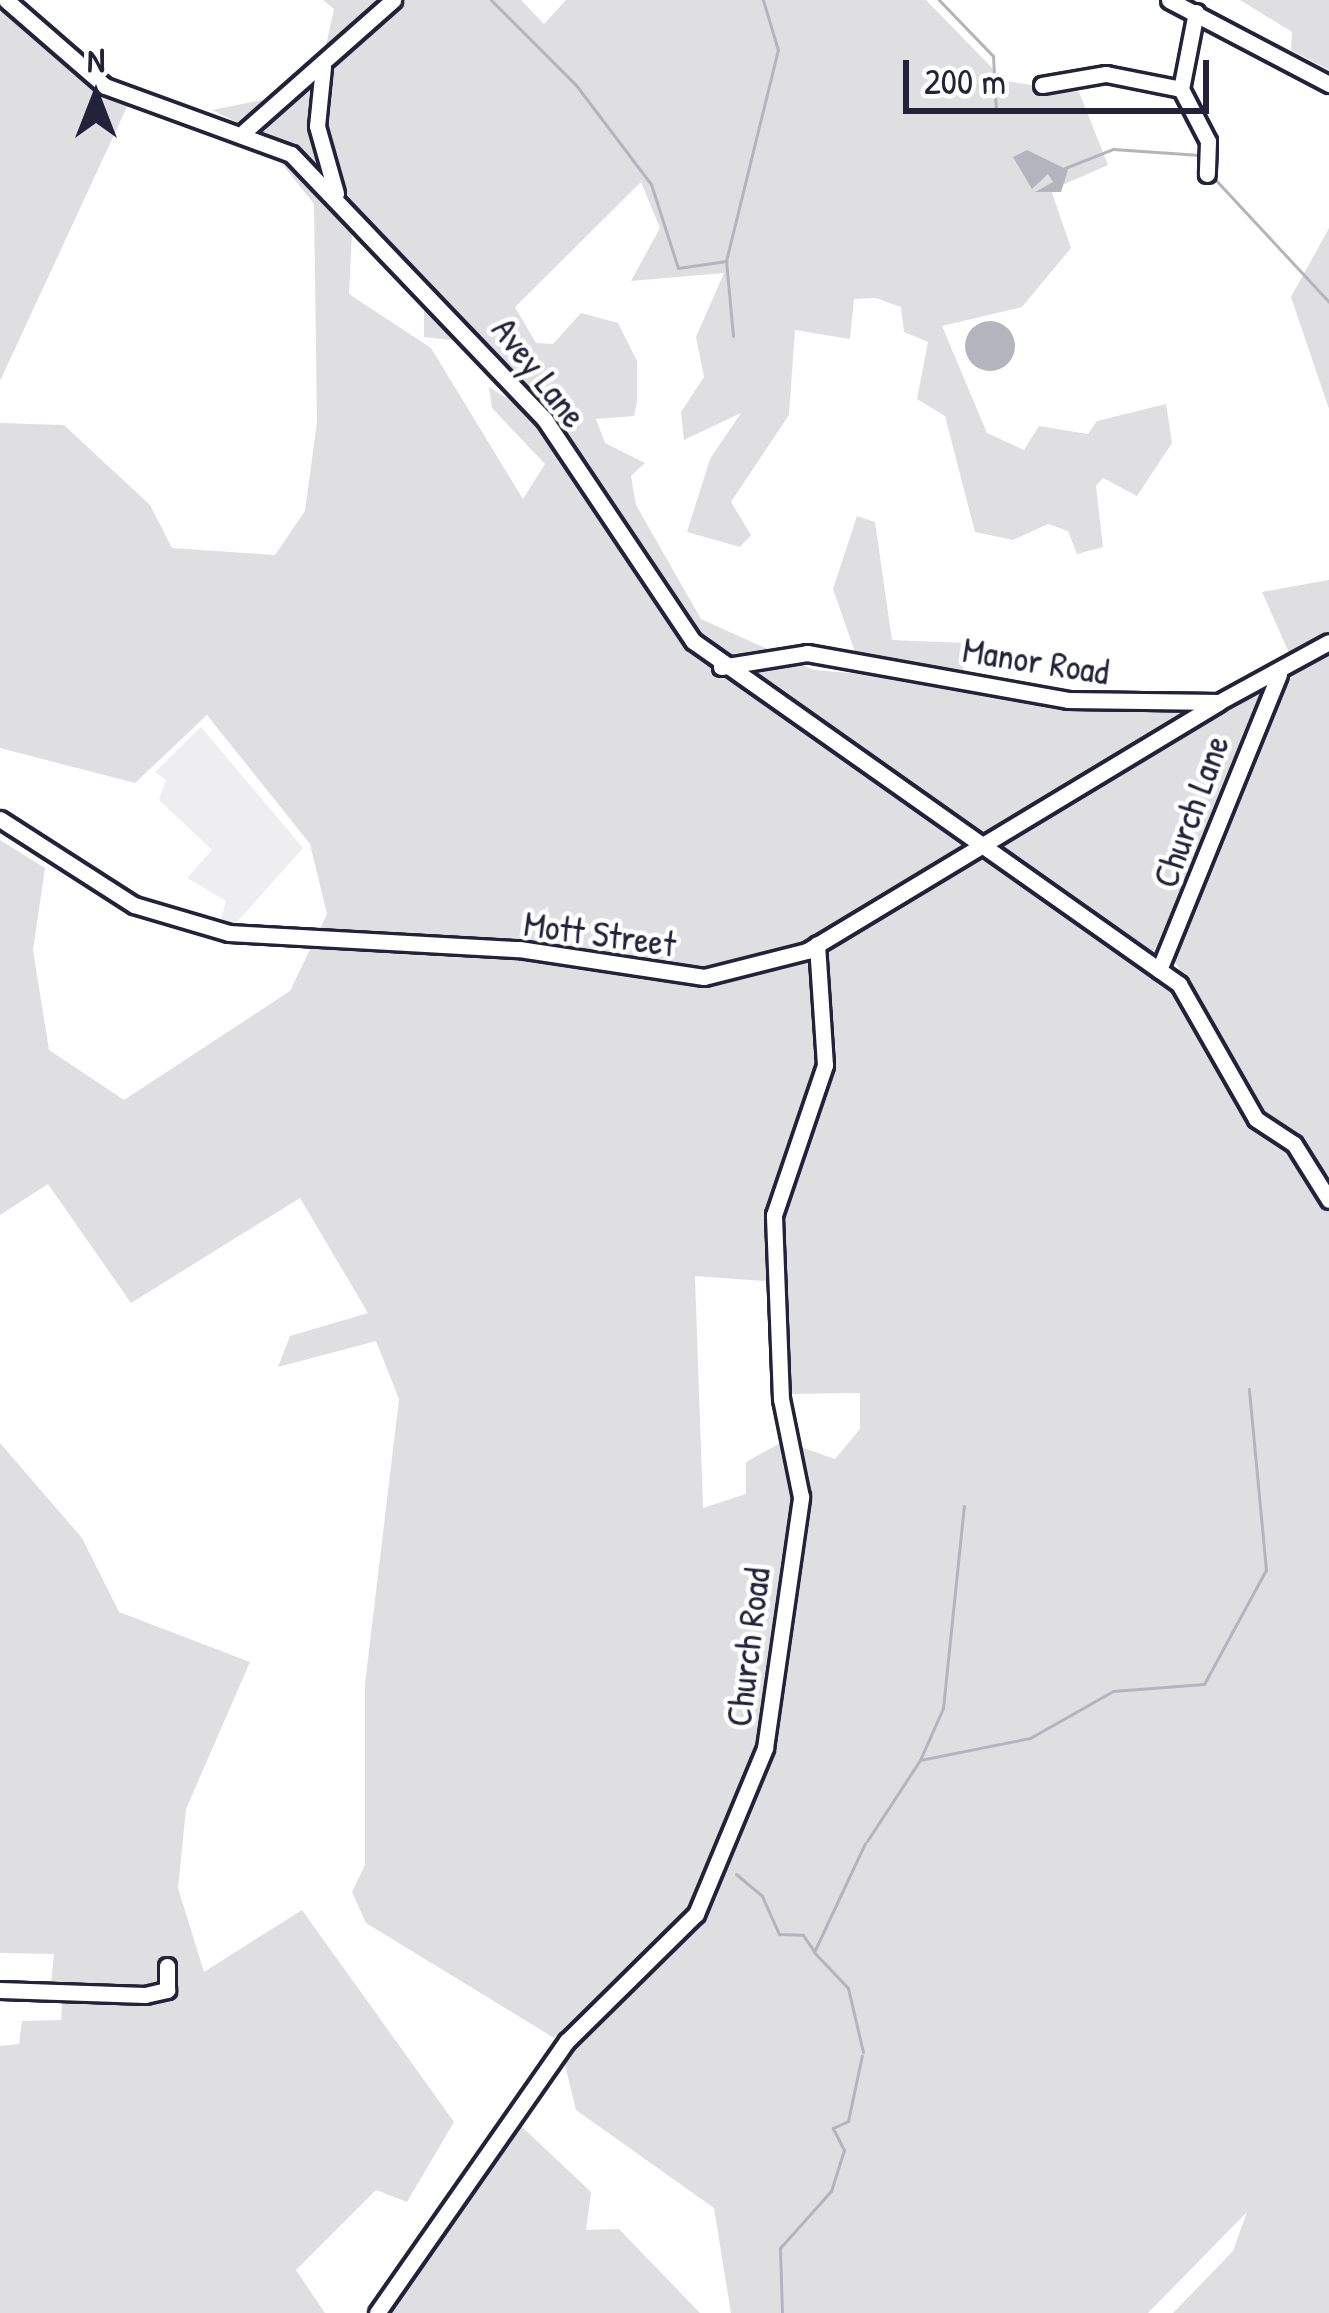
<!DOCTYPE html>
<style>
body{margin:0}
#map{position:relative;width:1329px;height:2313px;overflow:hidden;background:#fff;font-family:"Patrick Hand",sans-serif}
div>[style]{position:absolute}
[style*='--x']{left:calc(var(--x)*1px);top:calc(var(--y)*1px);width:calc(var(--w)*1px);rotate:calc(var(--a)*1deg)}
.built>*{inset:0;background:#eeeef1}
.green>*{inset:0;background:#dfdfe2}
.water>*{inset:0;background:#b4b4bc}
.round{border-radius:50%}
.stream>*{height:3px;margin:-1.5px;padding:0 1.5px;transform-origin:1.5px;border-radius:1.5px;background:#b4b4bc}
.roads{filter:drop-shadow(3px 0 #22223b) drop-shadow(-3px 0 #22223b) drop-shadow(0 3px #22223b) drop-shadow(0 -3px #22223b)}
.minor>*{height:15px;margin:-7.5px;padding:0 7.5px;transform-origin:7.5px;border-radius:7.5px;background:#fff}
span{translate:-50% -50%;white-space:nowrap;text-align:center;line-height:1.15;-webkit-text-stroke:9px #fff;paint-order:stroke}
.street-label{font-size:36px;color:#22223b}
.north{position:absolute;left:36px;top:36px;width:120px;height:120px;-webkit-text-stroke:9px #fff;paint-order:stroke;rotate:0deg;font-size:33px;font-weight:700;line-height:48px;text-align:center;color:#22223b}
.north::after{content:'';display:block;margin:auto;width:42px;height:54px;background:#22223b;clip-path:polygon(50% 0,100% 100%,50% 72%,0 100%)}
.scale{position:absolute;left:903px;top:60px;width:306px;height:54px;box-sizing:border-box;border:6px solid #22223b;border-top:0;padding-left:15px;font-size:36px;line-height:42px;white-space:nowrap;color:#22223b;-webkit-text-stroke:9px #fff;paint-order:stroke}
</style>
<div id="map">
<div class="built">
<div style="clip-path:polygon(201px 727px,303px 848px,228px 932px,218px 931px,226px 901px,187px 878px,212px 850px,159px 800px,166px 780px,155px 772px)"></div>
</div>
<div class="green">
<div style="clip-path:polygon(12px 0,133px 94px,0 381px,0 13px)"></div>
<div style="clip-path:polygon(evenodd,323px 0,521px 0,544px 24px,566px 0,926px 0,1005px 81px,1079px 92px,1108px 165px,1051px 190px,1071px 248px,1022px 307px,942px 326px,987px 433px,1024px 450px,1039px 426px,1088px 434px,1097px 421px,1166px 404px,1172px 443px,1137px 496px,1103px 478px,1096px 486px,1103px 547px,1077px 554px,1068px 531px,1048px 524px,1013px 540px,975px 532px,945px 416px,917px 399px,928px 342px,904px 332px,901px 307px,876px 298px,854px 299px,850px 339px,795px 330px,789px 415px,731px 502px,751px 535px,740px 547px,687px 532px,710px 459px,741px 413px,684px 440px,681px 412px,704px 377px,696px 337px,724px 273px,631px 281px,660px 228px,641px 182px,515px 307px,536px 343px,553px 344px,581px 313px,618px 323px,637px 361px,637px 402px,634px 416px,596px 419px,605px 443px,645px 463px,631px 476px,636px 505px,701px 619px,814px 670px,1206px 703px,980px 836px,805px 728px,966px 844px,804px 948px,693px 983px,829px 953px,978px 849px,1167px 981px,1223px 1073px,1313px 1173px,1329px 1208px,1329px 2313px,1173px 2313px,1233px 2251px,1247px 2212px,1148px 2313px,731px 2313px,714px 2208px,576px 2110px,564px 2061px,596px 2002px,554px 2038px,366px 1923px,352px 1892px,365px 1865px,365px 1684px,399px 1399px,376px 1341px,278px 1367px,290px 1336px,368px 1313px,300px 1198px,131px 1303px,48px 1184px,0 1215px,0 840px,45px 868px,33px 950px,49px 1050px,124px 1100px,290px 991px,327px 914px,310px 844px,207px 715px,135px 783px,0 748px,0 423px,64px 425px,150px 505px,172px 548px,275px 555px,305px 511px,317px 422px,314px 204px,278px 159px,289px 148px,212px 110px,268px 99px,324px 54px,334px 9px,323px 0,352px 233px,424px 302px,424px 337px,468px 342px,514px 392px,513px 402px,489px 387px,492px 408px,545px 464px,523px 499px,431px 348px,349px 294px,352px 233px,323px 0,695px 1276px,778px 1282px,787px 1394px,860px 1393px,860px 1429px,835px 1459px,784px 1441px,746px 1462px,746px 1494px,703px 1508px,695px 1276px)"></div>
<div style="clip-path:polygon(1240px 0,1329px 0,1329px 70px,1291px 50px,1292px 32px)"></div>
<div style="clip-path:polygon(1329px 228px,1329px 409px,1291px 297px)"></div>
<div style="clip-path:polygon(857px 516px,875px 522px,892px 640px,965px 643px,963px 673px,843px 658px,855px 652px,833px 589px)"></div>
<div style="clip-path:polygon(1329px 580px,1329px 637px,1290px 655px,1262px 592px)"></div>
<div style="clip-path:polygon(1329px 645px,1329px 1176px,1251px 1102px,1172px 956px,1282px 682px)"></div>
<div style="clip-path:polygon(1268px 685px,1158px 956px,999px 847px,998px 841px)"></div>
<div style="clip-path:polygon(0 1443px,82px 1538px,119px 1612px,250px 1662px,186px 1809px,178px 1888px,204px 1972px,302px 1910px,454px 2122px,407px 2202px,376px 2190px,296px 2270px,325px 2313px,0 2313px,0 2046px,19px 2044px,22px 2021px,61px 2020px,63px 1986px,51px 1983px,54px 1954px,0 1953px)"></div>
<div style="clip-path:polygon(519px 2124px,591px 2192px,586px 2230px,619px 2229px,700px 2313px,378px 2313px)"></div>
</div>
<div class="water">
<div style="clip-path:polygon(1027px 150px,1068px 170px,1061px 192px,1035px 192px,1053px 182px,1048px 174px,1032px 189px,1013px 157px)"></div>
<div class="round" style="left:965px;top:321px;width:50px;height:50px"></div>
</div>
<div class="stream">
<div style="--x:491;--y:0;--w:120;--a:45"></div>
<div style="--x:576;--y:85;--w:124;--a:52.9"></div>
<div style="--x:651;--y:184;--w:88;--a:72.2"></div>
<div style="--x:678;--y:268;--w:49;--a:-8.3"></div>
<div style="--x:939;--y:0;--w:78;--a:46"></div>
<div style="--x:993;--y:56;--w:55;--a:86.9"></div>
<div style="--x:1065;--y:168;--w:52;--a:-21.6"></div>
<div style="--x:1113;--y:149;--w:87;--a:3.9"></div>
<div style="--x:1212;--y:176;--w:172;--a:47.1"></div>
<div style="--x:733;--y:336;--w:75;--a:-95.3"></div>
<div style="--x:726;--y:261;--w:217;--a:-76.2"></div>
<div style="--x:778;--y:50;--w:52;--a:-106.7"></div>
<div style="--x:920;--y:1760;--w:57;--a:-66.1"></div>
<div style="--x:943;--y:1708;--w:203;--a:-84.1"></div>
<div style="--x:867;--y:1841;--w:97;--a:-56.8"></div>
<div style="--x:920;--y:1760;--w:112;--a:-11.3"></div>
<div style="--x:1030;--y:1738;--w:95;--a:-29.5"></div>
<div style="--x:1113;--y:1691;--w:91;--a:-4.4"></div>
<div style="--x:1204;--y:1684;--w:130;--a:-61.5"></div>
<div style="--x:1266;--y:1570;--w:182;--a:-95.4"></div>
<div style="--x:736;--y:1874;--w:34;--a:40"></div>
<div style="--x:762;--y:1896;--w:42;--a:65.9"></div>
<div style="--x:779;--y:1934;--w:24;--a:2"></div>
<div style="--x:803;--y:1935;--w:18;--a:56"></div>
<div style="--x:863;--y:2052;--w:66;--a:-103.2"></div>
<div style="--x:848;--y:1988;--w:50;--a:-133.4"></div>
<div style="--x:814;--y:1952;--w:120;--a:-64.9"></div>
<div style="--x:782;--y:2313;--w:65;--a:-91.8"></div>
<div style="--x:780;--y:2248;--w:76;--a:-48.2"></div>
<div style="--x:831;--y:2191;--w:43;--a:-72.4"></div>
<div style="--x:844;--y:2150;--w:25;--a:-117"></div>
<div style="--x:833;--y:2128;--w:17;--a:-25"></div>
<div style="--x:848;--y:2121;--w:67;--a:-78"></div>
</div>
<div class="roads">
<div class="minor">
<div style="--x:6;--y:0;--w:131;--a:41"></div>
<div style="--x:105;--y:86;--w:198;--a:20.1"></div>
<div style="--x:291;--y:154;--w:368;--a:46.3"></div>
<div style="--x:545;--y:420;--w:266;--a:56.2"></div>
<div style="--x:693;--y:641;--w:595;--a:35.21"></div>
<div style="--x:1179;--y:984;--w:155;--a:60.3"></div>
<div style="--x:1256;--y:1119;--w:45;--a:33.3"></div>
<div style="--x:1294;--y:1144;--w:66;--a:58"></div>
<div style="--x:1169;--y:0;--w:181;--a:27.7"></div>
<div style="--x:1196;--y:12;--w:78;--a:101"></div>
<div style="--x:1181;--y:89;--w:59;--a:62.6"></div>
<div style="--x:1208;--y:141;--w:33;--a:92"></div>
<div style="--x:323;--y:67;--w:59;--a:95.8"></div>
<div style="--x:317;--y:126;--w:70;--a:74.2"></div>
<div style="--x:1042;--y:85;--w:65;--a:-9.8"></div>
<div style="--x:1106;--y:74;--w:76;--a:11.3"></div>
<div style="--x:245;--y:131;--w:198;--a:-41.5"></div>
<div style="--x:721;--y:667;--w:87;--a:-9.2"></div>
<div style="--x:807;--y:653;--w:265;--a:10.2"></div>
<div style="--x:1068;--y:700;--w:151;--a:0.8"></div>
<div style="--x:1219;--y:702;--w:125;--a:-28.6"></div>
<div style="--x:0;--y:819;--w:159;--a:32.7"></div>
<div style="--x:134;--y:905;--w:99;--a:16.4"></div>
<div style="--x:229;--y:933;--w:290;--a:3.2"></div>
<div style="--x:519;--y:949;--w:187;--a:8.6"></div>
<div style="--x:704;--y:977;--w:106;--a:-14.2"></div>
<div style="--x:807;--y:951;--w:481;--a:-31.1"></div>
<div style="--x:1159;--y:970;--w:319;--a:-67.9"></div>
<div style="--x:0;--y:1990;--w:145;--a:2"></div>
<div style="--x:145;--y:1995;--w:23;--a:-13"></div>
<div style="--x:167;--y:1990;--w:24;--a:-90"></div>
<div style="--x:377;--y:2313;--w:332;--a:-55.1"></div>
<div style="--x:567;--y:2041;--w:181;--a:-44.6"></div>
<div style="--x:696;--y:1914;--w:180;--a:-67.4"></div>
<div style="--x:765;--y:1748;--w:254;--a:-81.8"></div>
<div style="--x:801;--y:1497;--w:100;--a:-101.5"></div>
<div style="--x:781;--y:1399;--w:184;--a:-92.2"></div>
<div style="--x:774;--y:1215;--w:158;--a:-71.2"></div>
<div style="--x:825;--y:1065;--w:121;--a:-93.8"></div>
</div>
</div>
<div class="street-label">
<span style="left:540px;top:372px;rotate:52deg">Avey Lane</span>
<span style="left:1036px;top:660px;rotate:9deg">Manor Road</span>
<span style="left:1190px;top:811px;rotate:-70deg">Church Lane</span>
<span style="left:600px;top:933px;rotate:8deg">Mott Street</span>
<span style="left:747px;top:1647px;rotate:-83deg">Church Road</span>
</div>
<div class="north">N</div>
<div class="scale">200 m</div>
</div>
